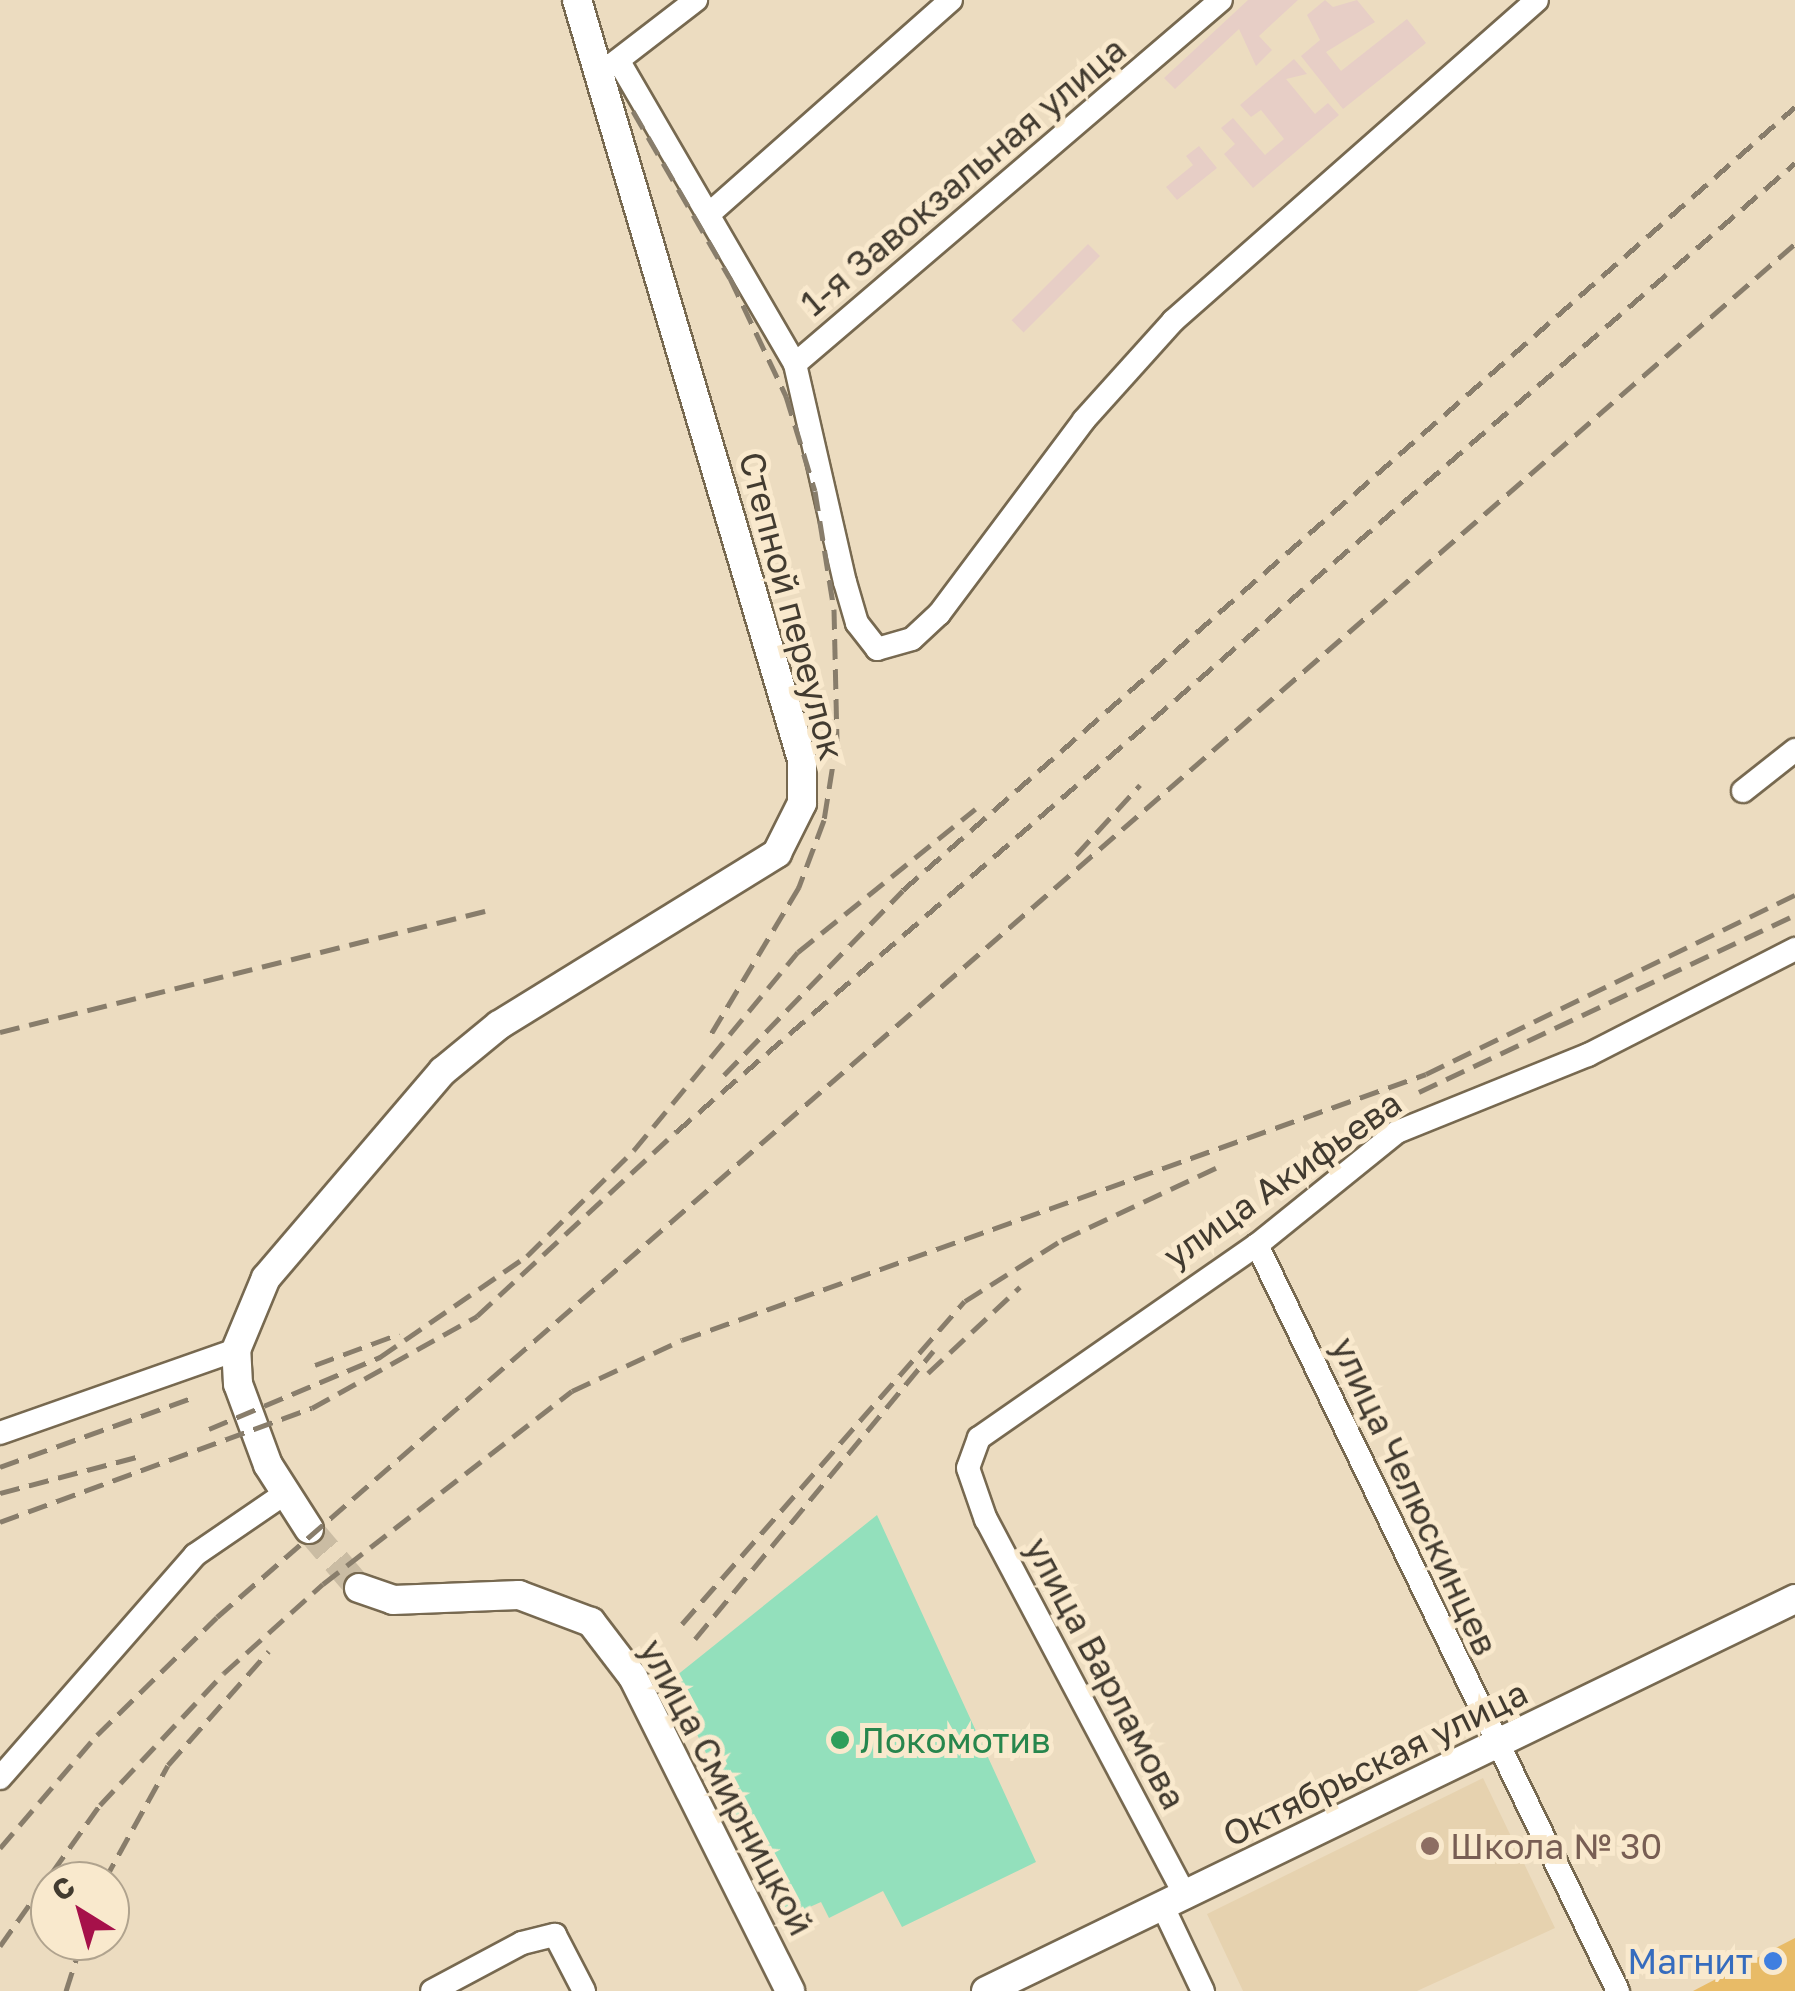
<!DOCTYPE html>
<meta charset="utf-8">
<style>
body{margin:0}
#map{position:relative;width:1795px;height:1991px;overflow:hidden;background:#ecdcc0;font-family:"Golos Text",sans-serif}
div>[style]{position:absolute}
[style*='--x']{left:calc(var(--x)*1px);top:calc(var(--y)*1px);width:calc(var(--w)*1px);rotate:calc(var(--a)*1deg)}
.industrial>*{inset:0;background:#e7cec6;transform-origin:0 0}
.built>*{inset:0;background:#e6d2af}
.green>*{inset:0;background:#93e0bc}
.building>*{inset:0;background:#e8bb67}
.major-tunnel>*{height:28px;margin-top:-14px;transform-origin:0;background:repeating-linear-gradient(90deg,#cabca3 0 28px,transparent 0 42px)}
.roads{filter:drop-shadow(2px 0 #776950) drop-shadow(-2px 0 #776950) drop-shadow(0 2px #776950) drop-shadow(0 -2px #776950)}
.minor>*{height:22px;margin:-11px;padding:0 11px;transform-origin:11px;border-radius:11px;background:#fff}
.major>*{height:28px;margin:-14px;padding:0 14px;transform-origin:14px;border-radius:14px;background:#fff}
.rail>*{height:5px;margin-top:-2.5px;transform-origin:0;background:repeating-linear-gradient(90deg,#887d6b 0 20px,transparent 0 30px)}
.dots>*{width:28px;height:28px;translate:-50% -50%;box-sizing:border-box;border:5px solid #f9e9cd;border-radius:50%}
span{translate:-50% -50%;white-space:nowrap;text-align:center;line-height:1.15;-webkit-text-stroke:10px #f9e9cd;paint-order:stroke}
.street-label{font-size:35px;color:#423b30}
.leisure-label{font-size:35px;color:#27864d}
.left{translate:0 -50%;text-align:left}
.education-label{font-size:35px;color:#785e54}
.shop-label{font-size:35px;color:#366cbe}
.right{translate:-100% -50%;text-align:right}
.north{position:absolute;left:30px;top:1861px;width:100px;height:100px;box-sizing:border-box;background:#f9e9cd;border:2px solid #b0a38e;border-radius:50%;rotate:323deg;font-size:28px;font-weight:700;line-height:40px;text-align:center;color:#423b30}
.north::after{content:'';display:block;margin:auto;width:35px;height:45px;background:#a6114a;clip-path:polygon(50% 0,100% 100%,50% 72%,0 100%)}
</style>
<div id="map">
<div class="industrial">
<div style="clip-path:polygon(1248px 0,1298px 0,1259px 36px,1272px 50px,1256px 66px,1239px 29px,1175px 89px,1164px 78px)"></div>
<div style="clip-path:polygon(1325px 0,1333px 7px,1357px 0,1375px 22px,1326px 52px,1341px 71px,1407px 19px,1426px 43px,1343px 109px,1301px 56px,1320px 40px,1307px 15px)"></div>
<div style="clip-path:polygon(1294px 59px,1307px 74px,1286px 79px,1315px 114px,1328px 103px,1339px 115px,1253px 188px,1224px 154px,1235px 144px,1221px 128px,1233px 118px,1265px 155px,1284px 139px,1261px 110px,1251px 117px,1240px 105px)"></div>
<div style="clip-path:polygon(1199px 146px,1217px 168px,1177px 200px,1166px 187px,1193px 165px,1186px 156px)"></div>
<div style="left:1088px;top:244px;width:17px;height:108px;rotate:45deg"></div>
</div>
<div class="built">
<div style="clip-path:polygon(1483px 1778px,1555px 1928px,1417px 1991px,1243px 1991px,1207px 1914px)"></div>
</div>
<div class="green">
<div style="clip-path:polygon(877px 1515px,1036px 1862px,902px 1927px,883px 1891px,829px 1918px,821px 1902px,785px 1918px,671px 1680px)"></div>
</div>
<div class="building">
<div style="clip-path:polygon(1795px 1938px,1795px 1991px,1693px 1991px)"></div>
</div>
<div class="major-tunnel">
<div style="--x:309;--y:1529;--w:77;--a:49.7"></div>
</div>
<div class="roads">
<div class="minor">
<div style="--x:621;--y:65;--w:346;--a:59.8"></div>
<div style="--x:795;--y:364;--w:224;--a:77.1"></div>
<div style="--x:845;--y:582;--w:43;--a:73.7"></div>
<div style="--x:857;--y:623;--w:33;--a:52"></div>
<div style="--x:877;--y:649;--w:36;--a:-16"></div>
<div style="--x:912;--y:639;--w:37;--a:-43"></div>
<div style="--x:939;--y:614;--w:242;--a:-53.2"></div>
<div style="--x:1084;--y:420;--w:133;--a:-48"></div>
<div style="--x:1173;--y:321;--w:485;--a:-41.4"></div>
<div style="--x:609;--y:67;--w:110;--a:-37.6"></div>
<div style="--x:709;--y:214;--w:323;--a:-41.5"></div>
<div style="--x:795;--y:364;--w:560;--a:-40.51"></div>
<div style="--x:1743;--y:791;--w:66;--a:-38.3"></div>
<div style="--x:1257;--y:1245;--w:829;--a:64.18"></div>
<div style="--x:0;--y:1433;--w:250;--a:-19.4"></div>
<div style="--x:0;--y:1778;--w:296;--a:-48.8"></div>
<div style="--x:195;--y:1555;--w:108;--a:-34.4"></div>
<div style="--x:1186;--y:1897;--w:427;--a:-117.9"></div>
<div style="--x:986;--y:1520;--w:55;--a:-109.1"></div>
<div style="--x:968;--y:1468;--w:32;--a:-70"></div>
<div style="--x:979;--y:1438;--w:338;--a:-34.8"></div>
<div style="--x:1257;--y:1245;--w:180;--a:-38.9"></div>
<div style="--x:1397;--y:1132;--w:206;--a:-22"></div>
<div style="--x:1588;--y:1055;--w:233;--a:-27.1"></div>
<div style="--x:1164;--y:1909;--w:91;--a:64.6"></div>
<div style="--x:432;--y:1991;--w:102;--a:-28.1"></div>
<div style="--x:522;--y:1943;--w:34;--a:-14"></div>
<div style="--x:555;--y:1935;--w:63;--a:62.6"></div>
</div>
<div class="major">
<div style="--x:309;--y:1529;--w:76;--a:-122.6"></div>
<div style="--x:268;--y:1465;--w:86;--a:-110.3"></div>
<div style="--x:238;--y:1384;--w:34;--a:-93"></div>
<div style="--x:236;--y:1350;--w:78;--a:-67.4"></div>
<div style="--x:266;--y:1278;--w:272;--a:-49.5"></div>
<div style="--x:443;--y:1071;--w:72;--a:-39.4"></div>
<div style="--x:499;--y:1025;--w:327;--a:-31.7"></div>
<div style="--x:777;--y:853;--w:56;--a:-63.4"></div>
<div style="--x:802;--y:803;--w:43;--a:-90"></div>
<div style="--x:802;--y:760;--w:793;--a:-106.49"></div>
<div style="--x:359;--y:1588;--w:36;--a:19"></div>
<div style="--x:393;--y:1600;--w:126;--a:-2.3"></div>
<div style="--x:519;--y:1595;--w:77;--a:20.6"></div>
<div style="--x:591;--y:1622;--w:69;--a:52.6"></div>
<div style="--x:633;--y:1677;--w:351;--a:63.4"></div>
<div style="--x:986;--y:1991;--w:899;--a:-25.85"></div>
</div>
</div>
<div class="rail">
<div style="--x:633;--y:111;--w:193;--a:59.9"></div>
<div style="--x:730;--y:278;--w:131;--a:64.6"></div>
<div style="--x:786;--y:396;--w:99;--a:73"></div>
<div style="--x:815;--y:491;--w:120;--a:80.9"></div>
<div style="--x:834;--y:609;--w:130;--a:88.7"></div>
<div style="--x:837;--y:739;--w:82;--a:99.1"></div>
<div style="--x:824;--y:820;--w:72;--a:110.5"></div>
<div style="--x:799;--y:887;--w:177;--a:120.9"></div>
<div style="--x:1076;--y:855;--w:95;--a:-47.6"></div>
<div style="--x:0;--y:1032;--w:508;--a:-14.01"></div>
<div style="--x:724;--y:1075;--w:257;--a:-45.9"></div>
<div style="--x:903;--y:890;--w:1187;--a:-41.28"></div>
<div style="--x:1419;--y:1092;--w:416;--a:-25.2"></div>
<div style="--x:315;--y:1365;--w:90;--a:-20.3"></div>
<div style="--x:928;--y:1373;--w:126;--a:-43.1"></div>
<div style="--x:209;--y:1429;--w:186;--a:-22.8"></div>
<div style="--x:380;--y:1357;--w:178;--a:-34.5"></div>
<div style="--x:527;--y:1256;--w:151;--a:-44.7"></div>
<div style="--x:634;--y:1150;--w:257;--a:-50.4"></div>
<div style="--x:798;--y:952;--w:228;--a:-38.9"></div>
<div style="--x:0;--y:1467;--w:206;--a:-19.8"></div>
<div style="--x:0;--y:1493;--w:141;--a:-14.8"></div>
<div style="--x:0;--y:1522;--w:332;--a:-20.1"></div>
<div style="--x:312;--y:1408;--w:189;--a:-29.1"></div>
<div style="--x:477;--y:1316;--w:271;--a:-42.8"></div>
<div style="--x:676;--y:1132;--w:1480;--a:-40.89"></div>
<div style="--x:682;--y:1624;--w:429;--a:-48.8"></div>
<div style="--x:965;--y:1301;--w:115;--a:-32.2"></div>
<div style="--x:1062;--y:1240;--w:179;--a:-25.1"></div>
<div style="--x:695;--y:1639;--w:374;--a:-50.4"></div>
<div style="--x:0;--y:1848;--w:149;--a:-49.4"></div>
<div style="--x:97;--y:1735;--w:168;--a:-44.5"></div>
<div style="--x:217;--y:1617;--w:2092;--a:-41.03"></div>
<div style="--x:104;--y:1881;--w:132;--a:-61.1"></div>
<div style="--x:168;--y:1765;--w:152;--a:-48.5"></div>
<div style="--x:0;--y:1946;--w:173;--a:-54.7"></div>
<div style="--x:100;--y:1805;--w:181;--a:-46.8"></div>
<div style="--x:224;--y:1673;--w:133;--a:-42"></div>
<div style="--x:323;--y:1584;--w:315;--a:-37.8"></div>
<div style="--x:572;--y:1391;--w:121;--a:-24.9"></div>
<div style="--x:682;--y:1340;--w:790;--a:-19.67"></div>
<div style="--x:1426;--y:1074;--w:410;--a:-25.9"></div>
<div style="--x:66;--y:1991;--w:52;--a:-72.3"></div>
</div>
<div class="dots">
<div style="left:840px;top:1740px;background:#2e9e5b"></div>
<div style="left:1430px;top:1846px;background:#8d6e63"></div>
<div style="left:1773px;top:1961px;background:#3f7fe0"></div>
</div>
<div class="street-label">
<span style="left:963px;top:176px;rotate:-40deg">1-я Завокзальная улица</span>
<span style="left:792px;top:606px;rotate:75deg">Степной переулок</span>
<span style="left:1282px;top:1179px;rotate:-35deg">улица Акифьева</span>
<span style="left:1415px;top:1496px;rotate:65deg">улица Челюскинцев</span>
<span style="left:1106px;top:1673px;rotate:62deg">улица Варламова</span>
<span style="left:1375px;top:1763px;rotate:-26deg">Октябрьская улица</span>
<span style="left:727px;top:1787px;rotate:62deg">улица Смирницкой</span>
</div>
<div class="leisure-label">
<span class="left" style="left:860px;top:1740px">Локомотив</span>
</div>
<div class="education-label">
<span class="left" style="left:1450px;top:1846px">Школа № 30</span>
</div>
<div class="shop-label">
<span class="right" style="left:1753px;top:1961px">Магнит</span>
</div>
<div class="north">С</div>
</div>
